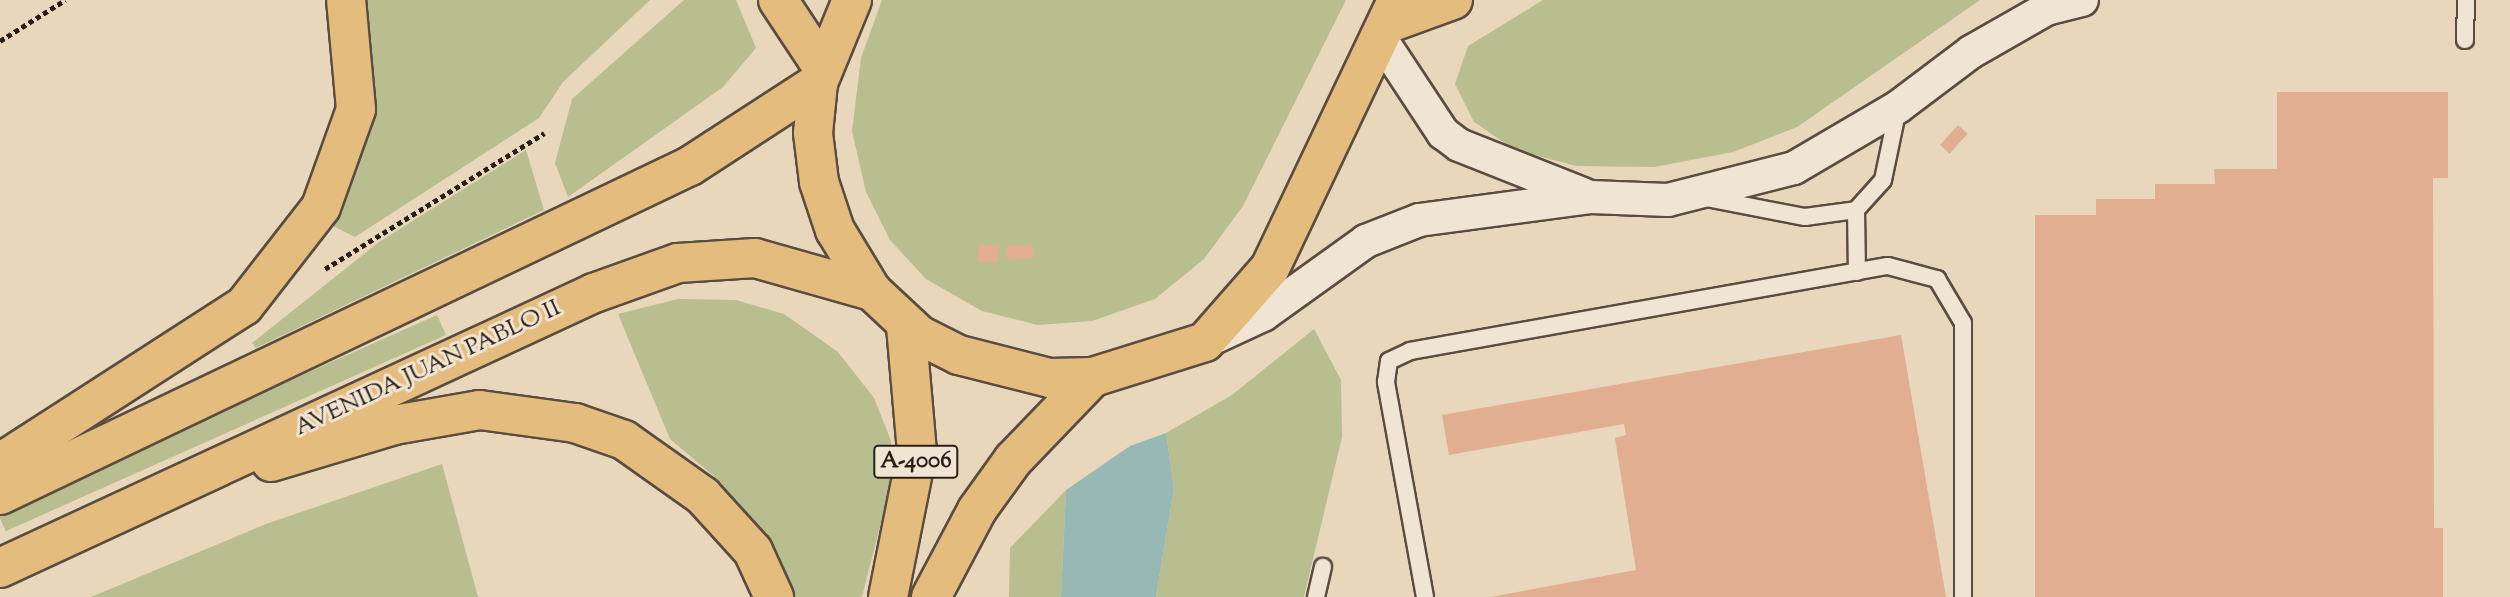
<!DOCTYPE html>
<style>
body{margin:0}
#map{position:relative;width:2510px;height:597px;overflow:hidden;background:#e8d7ba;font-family:"Sorts Mill Goudy",serif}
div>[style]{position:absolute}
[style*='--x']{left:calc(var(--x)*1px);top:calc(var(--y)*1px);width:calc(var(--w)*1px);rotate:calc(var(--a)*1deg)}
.green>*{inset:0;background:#b8be8f;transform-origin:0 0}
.water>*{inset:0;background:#98b8b5}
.building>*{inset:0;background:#e1ae91;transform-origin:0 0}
.path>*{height:4.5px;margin-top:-2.25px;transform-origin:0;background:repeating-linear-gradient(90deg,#2a1e19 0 5px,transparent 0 8.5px)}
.roads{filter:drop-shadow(2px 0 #5a4c41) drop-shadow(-2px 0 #5a4c41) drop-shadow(0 2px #5a4c41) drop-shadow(0 -2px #5a4c41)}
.lane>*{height:16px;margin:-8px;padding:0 8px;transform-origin:8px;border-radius:8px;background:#f0e5d2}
.street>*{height:32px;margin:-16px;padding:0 16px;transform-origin:16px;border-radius:16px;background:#f0e5d2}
.primary>*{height:38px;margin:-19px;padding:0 19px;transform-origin:19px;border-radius:19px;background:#e4bc7d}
.highway>*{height:38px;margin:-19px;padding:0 19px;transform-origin:19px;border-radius:19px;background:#e4bc7d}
span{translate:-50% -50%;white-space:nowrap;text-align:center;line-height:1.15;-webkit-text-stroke:6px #f0e5d2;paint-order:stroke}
.shield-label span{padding:2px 5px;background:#f0e5d2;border:2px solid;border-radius:5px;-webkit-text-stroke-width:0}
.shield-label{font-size:23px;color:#2a1e19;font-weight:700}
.street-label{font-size:24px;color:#2a1e19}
</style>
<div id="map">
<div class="green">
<div style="clip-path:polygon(367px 0,650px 0,563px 82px,539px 118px,355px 237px,329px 224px,372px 84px)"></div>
<div style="clip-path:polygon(684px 0,736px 0,756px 48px,723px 87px,568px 197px,555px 163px,572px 99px)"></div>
<div style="clip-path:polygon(882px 0,1346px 0,1243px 206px,1204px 259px,1155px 299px,1092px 321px,1038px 325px,982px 311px,926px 279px,890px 240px,866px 192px,852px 131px,861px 58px)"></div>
<div style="clip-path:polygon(1543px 0,1980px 0,1797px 127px,1733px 152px,1654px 167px,1576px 166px,1515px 150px,1474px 122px,1455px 84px,1468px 46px)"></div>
<div style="clip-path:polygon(526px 150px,544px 210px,256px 348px,252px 343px,379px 242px)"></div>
<div style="clip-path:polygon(678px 299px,736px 300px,784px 314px,838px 352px,874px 398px,891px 441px,889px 491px,862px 597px,794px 597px,716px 478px,670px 439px,618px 314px)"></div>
<div style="left:437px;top:315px;width:22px;height:482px;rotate:66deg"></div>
<div style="clip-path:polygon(1314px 329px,1341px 380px,1342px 437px,1304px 597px,1156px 597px,1174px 488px,1166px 433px,1232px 395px)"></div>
<div style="clip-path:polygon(442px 464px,478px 597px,91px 597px,266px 524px)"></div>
<div style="clip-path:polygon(1066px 490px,1061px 597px,1009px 597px,1010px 548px)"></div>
</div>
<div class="water">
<div style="clip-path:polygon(1166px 433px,1174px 488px,1156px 597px,1061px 597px,1066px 490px,1130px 446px)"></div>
</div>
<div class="building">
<div style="clip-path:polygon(2277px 92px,2448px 92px,2448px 178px,2433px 178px,2434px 528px,2443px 528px,2443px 597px,2035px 597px,2035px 215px,2096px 215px,2096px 199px,2155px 199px,2155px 184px,2215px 184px,2214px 169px,2277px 169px)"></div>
<div style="left:1958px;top:125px;width:13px;height:27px;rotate:42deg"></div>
<div style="left:1033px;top:244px;width:14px;height:27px;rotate:86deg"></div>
<div style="left:999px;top:245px;width:17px;height:21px;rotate:90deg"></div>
<div style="clip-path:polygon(1901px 335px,1946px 597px,1491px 597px,1636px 570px,1615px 438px,1626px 435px,1624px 424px,1449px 455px,1442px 415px)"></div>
</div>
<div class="path">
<div style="--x:0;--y:41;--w:77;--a:-32.2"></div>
<div style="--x:325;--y:269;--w:258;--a:-31.8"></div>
</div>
<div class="roads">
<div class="lane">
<div style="--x:2465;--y:40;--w:40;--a:-88.6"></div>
<div style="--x:1701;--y:197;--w:106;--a:10.9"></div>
<div style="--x:1805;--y:217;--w:51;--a:-7.8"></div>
<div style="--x:1856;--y:210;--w:40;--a:-48"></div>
<div style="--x:1883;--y:180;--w:74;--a:-78.2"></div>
<div style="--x:1856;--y:210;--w:62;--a:89.1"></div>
<div style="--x:1316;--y:597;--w:31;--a:-77"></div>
<div style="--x:1425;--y:597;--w:219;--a:-100.3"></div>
<div style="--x:1386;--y:382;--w:21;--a:-82"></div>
<div style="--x:1389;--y:361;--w:23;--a:-25"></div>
<div style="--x:1410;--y:351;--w:485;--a:-10.1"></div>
<div style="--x:1888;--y:266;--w:51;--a:14.9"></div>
<div style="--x:1937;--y:279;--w:51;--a:59.4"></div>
<div style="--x:1963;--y:323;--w:274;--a:90"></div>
</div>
<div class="street">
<div style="--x:1381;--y:39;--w:113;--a:56.6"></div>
<div style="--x:1443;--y:133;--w:20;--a:37"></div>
<div style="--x:1459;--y:145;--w:133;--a:21.6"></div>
<div style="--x:1209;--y:340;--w:60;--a:-24.8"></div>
<div style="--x:1263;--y:315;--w:127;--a:-35.7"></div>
<div style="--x:1366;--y:241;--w:57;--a:-21.6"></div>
<div style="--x:1419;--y:220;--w:174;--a:-7.6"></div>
<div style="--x:1591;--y:197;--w:77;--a:2.2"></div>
<div style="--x:1668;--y:200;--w:130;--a:-14.3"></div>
<div style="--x:1794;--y:168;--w:121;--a:-30.4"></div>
<div style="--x:1898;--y:107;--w:91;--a:-37"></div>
<div style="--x:1971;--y:52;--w:86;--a:-29.8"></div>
<div style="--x:2046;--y:9;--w:37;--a:-14"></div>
</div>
<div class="primary">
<div style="--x:852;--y:0;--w:90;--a:112.3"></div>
<div style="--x:818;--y:83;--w:50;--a:95.7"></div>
<div style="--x:813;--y:133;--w:49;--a:83"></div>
<div style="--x:819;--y:182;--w:51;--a:71.6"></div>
<div style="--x:835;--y:230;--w:71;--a:58.8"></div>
<div style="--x:872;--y:291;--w:64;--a:43.1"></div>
<div style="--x:919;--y:335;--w:45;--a:26.6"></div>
<div style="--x:959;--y:355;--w:94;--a:14.2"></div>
<div style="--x:1050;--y:378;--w:43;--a:-1.3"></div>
<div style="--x:1093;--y:377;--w:117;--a:-17.4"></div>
<div style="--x:1205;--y:342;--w:98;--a:-48.7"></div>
<div style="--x:1270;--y:268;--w:297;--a:-64.6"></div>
<div style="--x:271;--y:462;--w:128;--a:-16.7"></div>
<div style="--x:394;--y:425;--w:87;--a:-9.9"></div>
<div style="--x:480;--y:410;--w:96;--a:7.8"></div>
<div style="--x:575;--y:423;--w:52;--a:19.1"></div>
<div style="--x:624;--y:440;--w:97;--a:35.3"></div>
<div style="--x:703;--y:496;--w:74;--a:47.7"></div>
<div style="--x:753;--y:551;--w:51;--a:65.5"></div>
<div style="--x:0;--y:495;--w:764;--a:-25.49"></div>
<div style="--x:690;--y:166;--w:153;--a:-33"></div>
<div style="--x:0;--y:568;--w:655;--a:-24.84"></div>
<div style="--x:594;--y:293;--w:89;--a:-19.7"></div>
<div style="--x:678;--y:263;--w:77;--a:-3.7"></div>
<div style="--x:755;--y:258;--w:122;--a:15.8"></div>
<div style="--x:888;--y:597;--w:148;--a:-78.7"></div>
<div style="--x:917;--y:452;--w:127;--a:-95"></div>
<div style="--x:931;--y:597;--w:98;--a:-62.1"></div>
<div style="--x:977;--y:510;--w:62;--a:-54.2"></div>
<div style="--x:1013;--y:460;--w:115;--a:-46.1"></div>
</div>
<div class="highway">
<div style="--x:778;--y:0;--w:82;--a:56.5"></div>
<div style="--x:1389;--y:23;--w:68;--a:-19.8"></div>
<div style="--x:0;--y:463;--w:290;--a:-32.8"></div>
<div style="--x:244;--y:306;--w:125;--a:-52.1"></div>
<div style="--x:321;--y:207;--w:104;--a:-70.3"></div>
<div style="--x:356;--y:109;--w:109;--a:-95.2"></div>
</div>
</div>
<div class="shield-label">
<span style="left:916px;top:462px">A-4006</span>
</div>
<div class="street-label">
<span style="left:428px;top:369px;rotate:-25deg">AVENIDA JUAN PABLO II</span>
</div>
</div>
